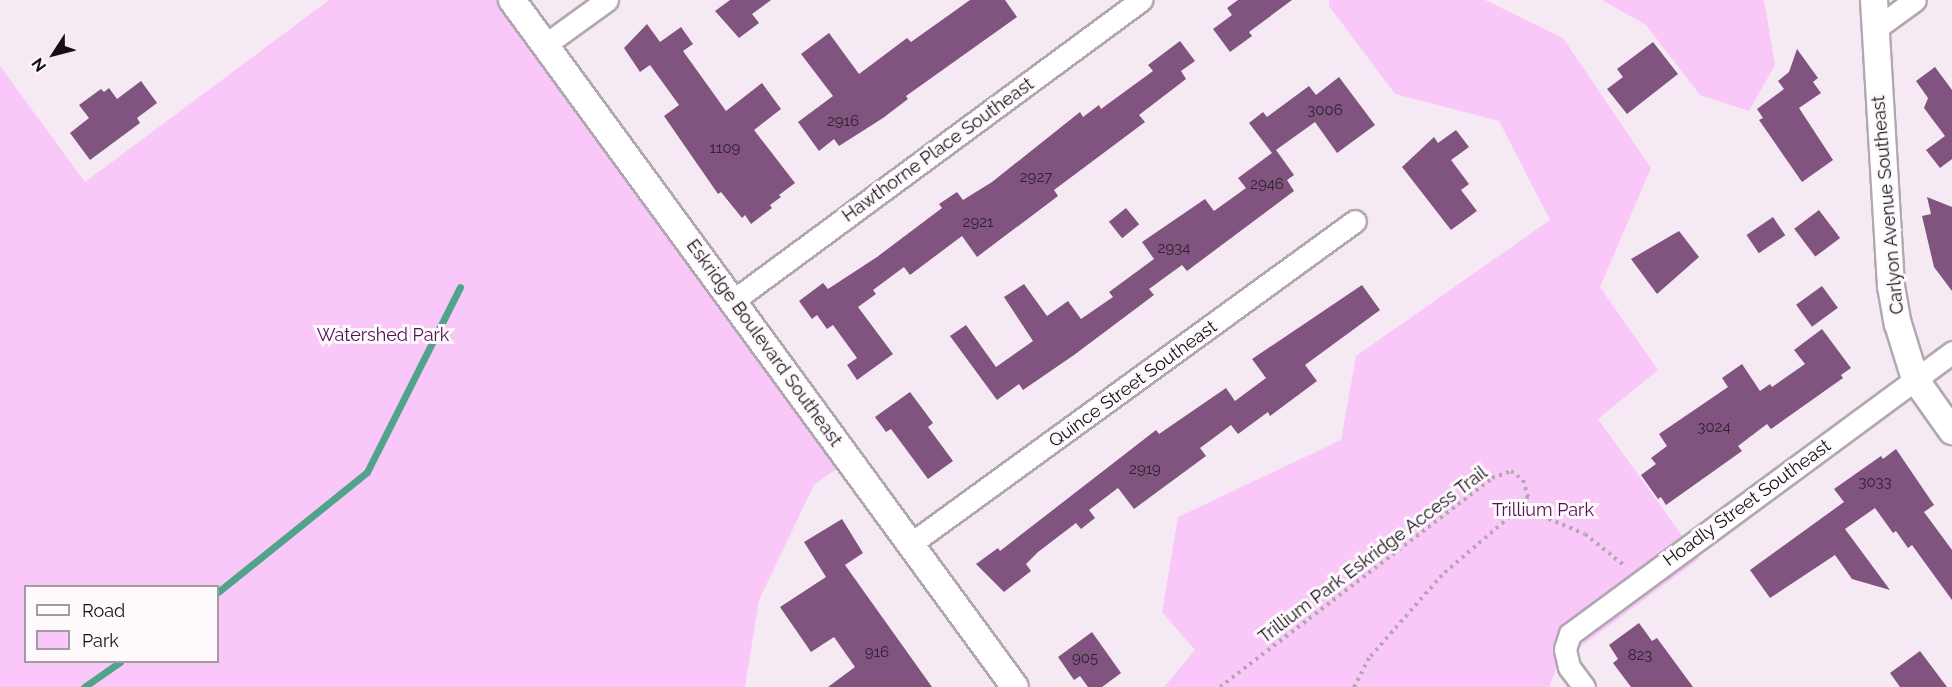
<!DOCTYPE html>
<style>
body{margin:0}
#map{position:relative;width:1952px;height:687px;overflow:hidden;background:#f5eaf4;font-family:Raleway,sans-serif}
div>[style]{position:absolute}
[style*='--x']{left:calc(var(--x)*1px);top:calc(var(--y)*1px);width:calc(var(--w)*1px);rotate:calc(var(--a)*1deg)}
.green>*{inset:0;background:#fac8f8}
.stream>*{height:7px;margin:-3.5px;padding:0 3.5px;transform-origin:3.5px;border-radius:3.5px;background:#51a38c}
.building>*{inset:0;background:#81537f;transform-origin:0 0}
.path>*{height:4px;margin-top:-2px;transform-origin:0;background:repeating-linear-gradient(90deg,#b1a9b0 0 3px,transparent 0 7.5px)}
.roads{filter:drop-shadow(2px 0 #b2a8b1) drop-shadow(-2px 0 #b2a8b1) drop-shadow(0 2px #b2a8b1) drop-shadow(0 -2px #b2a8b1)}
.minor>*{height:21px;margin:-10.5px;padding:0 10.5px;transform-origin:10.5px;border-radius:10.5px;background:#fff}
.tertiary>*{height:26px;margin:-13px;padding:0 13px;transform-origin:13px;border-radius:13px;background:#fff}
span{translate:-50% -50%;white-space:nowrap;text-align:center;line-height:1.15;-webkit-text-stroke:6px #fef9fd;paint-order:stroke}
.number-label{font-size:15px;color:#2f222f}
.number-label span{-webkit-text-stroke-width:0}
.street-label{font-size:18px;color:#141114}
.park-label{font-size:18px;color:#4f134f}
.legend{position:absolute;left:24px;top:585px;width:195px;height:78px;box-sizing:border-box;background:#fef9fd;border:2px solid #a09ca0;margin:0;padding:8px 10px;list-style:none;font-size:18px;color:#141114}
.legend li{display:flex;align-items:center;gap:12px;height:30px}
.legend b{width:30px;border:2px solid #a09ca0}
.north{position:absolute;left:24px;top:24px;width:60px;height:60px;-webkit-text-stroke:4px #fef9fd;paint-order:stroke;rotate:234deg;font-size:16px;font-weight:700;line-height:24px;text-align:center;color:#141114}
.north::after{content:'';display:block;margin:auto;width:21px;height:27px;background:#141114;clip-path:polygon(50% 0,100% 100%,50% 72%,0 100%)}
</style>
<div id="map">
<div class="green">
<div style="clip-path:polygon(evenodd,329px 0,511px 0,849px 460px,814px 485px,759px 600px,745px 687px,0 687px,0 66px,85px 182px,329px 0,26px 586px,218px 586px,218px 662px,26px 662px,26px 586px)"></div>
<div style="clip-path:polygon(1329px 0,1485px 0,1563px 38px,1651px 168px,1600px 287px,1658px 370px,1598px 419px,1699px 559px,1571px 654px,1565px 646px,1549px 687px,1164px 687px,1195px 650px,1162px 612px,1178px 517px,1341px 440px,1356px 356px,1550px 220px,1499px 121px,1395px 94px,1329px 6px)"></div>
<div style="clip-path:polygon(1602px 0,1764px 0,1775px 65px,1749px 111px,1700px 95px,1646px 25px)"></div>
</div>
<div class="stream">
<div style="--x:218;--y:592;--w:191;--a:-38.8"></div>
<div style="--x:367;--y:472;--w:207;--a:-63.3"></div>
<div style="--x:84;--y:687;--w:44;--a:-34.8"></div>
</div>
<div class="building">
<div style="clip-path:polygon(730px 0,771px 0,752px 14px,759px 23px,739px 38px,715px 11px)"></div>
<div style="clip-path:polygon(970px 0,1005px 0,1017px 17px,906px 96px,908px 99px,883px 118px,839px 146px,834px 139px,819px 151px,798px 122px,833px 96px,801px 54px,829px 33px,859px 74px,907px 38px,911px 42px)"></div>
<div style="clip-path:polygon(1238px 0,1292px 0,1249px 32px,1252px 36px,1230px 52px,1213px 29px,1232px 15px,1227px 8px)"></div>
<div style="clip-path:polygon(647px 24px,660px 42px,681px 27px,693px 44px,683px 51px,726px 111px,762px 83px,781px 109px,754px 130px,795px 183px,779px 195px,781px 197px,770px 205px,772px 208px,751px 224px,745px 215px,742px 218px,721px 192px,718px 194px,664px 116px,679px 105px,650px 65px,640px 72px,624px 48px)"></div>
<div style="clip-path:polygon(1180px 41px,1195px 61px,1181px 71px,1186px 79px,1139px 115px,1145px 122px,1054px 190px,1058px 196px,977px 257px,962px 236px,910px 275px,904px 267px,873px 290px,876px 294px,858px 307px,893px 354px,857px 380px,847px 365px,857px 358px,833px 325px,827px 329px,817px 315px,812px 319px,799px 301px,823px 283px,828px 289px,877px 257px,942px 208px,939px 204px,957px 192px,963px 200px,992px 182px,1080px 112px,1083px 117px,1099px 105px,1101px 109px,1153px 71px,1148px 65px)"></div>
<div style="clip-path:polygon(1653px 42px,1678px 74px,1627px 114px,1607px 89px,1623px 77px,1617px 69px)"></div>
<div style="clip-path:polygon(1797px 49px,1818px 78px,1813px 82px,1821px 93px,1799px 108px,1833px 160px,1802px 182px,1759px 120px,1763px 118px,1757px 109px,1784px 89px,1778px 81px,1789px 72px)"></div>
<div style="clip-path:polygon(1935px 67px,1952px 90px,1952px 159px,1940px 168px,1926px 150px,1945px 136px,1924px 108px,1928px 98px,1916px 81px)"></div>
<div style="clip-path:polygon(1339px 77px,1375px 125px,1337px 153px,1315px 122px,1276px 150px,1294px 175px,1287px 180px,1294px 191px,1187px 271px,1182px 265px,1149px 289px,1154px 295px,1074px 355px,1023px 390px,1019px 384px,997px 400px,950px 336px,966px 325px,996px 367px,1033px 341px,1004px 297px,1024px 284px,1047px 316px,1068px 301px,1081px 319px,1113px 297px,1109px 292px,1154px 259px,1142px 242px,1205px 199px,1214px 211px,1246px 188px,1238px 178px,1272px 153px,1249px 123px,1263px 112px,1267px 117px,1309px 86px,1316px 95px)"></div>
<div style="clip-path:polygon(141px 81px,157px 103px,137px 118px,140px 123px,90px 160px,70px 133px,89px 118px,79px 105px,101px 89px,104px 92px,109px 88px,117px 99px)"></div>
<div style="clip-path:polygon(1456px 130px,1469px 147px,1451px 160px,1469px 184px,1461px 190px,1477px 211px,1451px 230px,1402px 167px,1434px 137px,1438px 143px)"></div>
<div style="clip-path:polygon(1927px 197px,1952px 207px,1952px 291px,1934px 267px,1922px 216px,1931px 214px)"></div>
<div style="left:1126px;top:208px;width:21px;height:22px;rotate:51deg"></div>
<div style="left:1819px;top:210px;width:35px;height:31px;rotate:53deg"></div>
<div style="left:1773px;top:217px;width:22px;height:32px;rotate:56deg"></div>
<div style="clip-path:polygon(1679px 231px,1699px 257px,1657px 294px,1631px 259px)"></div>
<div style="clip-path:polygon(1362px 285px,1380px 310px,1305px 365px,1317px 381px,1270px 416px,1268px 412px,1238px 434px,1231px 425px,1200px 448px,1206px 456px,1134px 509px,1118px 488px,1089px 510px,1095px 518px,1081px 529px,1076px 523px,1038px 552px,1026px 564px,1031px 571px,1004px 592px,976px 564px,998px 548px,1000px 551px,1156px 430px,1159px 434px,1226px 388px,1235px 401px,1266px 378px,1252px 359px)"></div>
<div style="left:1822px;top:286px;width:27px;height:32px;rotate:54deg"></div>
<div style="clip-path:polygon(1822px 329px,1851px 368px,1841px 375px,1843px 378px,1771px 429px,1767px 424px,1738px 446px,1742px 451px,1666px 505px,1661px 497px,1658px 499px,1641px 475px,1656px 464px,1651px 458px,1667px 446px,1659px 434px,1728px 387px,1722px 378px,1742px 364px,1760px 391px,1770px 384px,1772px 387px,1805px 364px,1794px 350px)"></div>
<div style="clip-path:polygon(910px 392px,933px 423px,928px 427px,953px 461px,928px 479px,891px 429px,886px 432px,875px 417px)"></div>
<div style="clip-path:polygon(1896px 449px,1934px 505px,1924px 512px,1952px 550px,1952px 600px,1912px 545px,1908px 548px,1896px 531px,1893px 533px,1875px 508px,1845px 529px,1890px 590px,1852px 579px,1835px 555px,1770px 598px,1750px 570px,1844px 502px,1834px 489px,1881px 456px,1883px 459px)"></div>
<div style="clip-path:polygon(842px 519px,863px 553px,845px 565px,932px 687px,828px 687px,855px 667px,834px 637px,811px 652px,780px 607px,826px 577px,804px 542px)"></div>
<div style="clip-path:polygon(1639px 623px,1652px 641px,1657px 638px,1693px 687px,1631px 687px,1613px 663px,1618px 659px,1609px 645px)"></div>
<div style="clip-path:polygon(1092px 632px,1121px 673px,1102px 687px,1088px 687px,1080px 676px,1074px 680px,1058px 657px)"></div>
<div style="clip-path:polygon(1920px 651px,1947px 687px,1900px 687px,1890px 673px)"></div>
</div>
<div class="path">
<div style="--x:1521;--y:507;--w:69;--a:22.9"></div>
<div style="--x:1585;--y:534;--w:51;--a:38.7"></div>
<div style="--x:1220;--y:687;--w:343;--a:-37.5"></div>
<div style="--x:1492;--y:478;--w:20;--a:-20"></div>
<div style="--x:1511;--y:471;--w:15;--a:37"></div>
<div style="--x:1523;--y:480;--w:17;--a:73"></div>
<div style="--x:1528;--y:496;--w:13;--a:122"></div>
<div style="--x:1521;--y:507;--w:104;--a:139.3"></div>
<div style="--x:1442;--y:575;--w:111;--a:131.3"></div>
<div style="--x:1369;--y:658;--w:33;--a:117"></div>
</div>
<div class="roads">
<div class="minor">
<div style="--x:1875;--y:29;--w:49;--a:-35.9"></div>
<div style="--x:546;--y:44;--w:75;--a:-35.8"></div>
<div style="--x:734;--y:300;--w:506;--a:-36.39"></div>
<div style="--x:909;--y:545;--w:551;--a:-36"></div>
<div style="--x:1584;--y:687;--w:25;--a:-127"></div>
<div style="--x:1569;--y:667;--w:18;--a:-103"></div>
<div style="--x:1565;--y:649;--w:16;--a:-72"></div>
<div style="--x:1570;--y:634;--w:475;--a:-36.4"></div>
</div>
<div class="tertiary">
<div style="--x:512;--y:0;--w:851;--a:53.79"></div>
<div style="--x:1874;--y:0;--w:287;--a:86.6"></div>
<div style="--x:1891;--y:286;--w:39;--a:80"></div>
<div style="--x:1898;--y:324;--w:58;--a:72.8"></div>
<div style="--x:1915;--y:379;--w:64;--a:54.6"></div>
</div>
</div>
<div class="number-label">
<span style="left:1325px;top:111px">3006</span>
<span style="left:843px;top:122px">2916</span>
<span style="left:725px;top:149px">1109</span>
<span style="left:1036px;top:178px">2927</span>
<span style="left:1267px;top:185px">2946</span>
<span style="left:978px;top:223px">2921</span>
<span style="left:1174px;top:249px">2934</span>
<span style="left:1714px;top:428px">3024</span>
<span style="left:1145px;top:470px">2919</span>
<span style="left:1875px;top:483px">3033</span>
<span style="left:877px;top:653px">916</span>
<span style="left:1640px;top:656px">823</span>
<span style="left:1085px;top:659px">905</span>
</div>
<div class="street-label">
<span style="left:938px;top:150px;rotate:-36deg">Hawthorne Place Southeast</span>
<span style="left:1888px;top:205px;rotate:-95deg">Carlyon Avenue Southeast</span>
<span style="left:764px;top:343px;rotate:54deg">Eskridge Boulevard Southeast</span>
<span style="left:1133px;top:384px;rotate:-36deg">Quince Street Southeast</span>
<span style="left:1747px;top:503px;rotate:-36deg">Hoadly Street Southeast</span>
<span style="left:1373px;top:555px;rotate:-37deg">Trillium Park Eskridge Access Trail</span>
</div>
<div class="park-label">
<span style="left:383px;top:335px">Watershed Park</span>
<span style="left:1543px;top:510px">Trillium Park</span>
</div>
<ul class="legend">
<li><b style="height:8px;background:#fff"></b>Road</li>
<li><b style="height:16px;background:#fac8f8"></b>Park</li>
</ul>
<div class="north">N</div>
</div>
